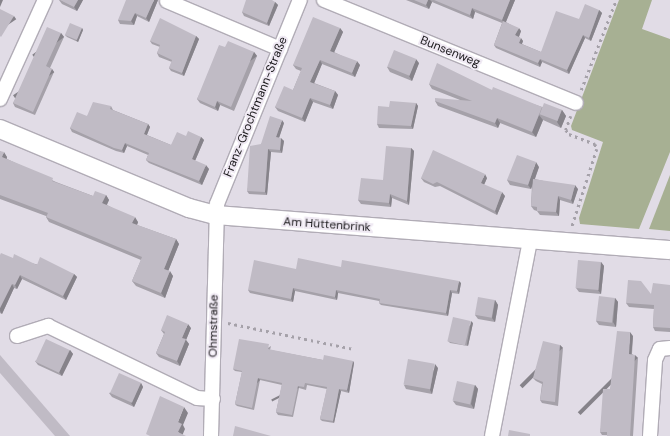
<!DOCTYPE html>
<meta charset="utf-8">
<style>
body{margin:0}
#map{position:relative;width:670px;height:436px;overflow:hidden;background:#e1dce6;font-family:"DM Sans",sans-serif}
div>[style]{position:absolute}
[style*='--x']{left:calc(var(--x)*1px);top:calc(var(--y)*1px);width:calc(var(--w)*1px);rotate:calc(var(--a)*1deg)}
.green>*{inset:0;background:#a7b093}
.path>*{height:2.5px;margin-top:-1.25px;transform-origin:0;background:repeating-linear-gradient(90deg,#a5a1a9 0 2.5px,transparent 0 6.5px)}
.roads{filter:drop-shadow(1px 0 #b1acb6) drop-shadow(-1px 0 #b1acb6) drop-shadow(0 1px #b1acb6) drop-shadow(0 -1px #b1acb6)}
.minor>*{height:14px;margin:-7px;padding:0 7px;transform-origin:7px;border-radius:7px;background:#fff}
.tertiary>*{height:18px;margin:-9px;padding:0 9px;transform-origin:9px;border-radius:9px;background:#fff}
.wall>*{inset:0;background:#a5a1a9}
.shaded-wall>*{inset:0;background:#86838a;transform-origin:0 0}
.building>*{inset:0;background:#c0bbc5;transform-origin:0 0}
span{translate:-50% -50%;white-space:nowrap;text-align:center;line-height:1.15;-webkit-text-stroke:4px #efe9f3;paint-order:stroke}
.street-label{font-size:12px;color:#1a181b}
</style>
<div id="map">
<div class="green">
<div style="clip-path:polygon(619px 0,652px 0,642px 29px,670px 39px,670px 152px,639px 229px,580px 224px,579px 218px,603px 142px,572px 130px,571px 126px)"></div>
<div style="clip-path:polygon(670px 175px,670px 231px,649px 229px)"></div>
</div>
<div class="path">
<div style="--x:581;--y:90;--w:97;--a:-68.7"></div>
<div style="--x:571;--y:116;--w:15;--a:110"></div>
<div style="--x:566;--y:130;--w:5;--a:53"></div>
<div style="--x:569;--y:134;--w:28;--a:21"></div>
<div style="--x:595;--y:144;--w:5;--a:68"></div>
<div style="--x:597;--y:149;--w:82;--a:107.8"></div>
<div style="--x:228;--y:323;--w:129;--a:11.7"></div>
</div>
<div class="roads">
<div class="minor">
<div style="--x:324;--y:0;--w:272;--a:22.2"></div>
<div style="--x:167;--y:1;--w:123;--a:23"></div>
<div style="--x:0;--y:99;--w:109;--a:-65.6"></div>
<div style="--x:17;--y:336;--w:33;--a:-18"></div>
<div style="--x:48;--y:326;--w:165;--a:25.8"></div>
<div style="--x:197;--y:398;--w:16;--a:4"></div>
<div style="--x:211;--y:436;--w:232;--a:-88.5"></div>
<div style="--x:217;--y:204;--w:220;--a:-67.9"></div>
<div style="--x:492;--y:436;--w:200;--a:-79"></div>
<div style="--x:650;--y:436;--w:76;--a:-86.2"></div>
<div style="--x:655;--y:360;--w:12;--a:-66"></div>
<div style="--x:660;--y:349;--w:10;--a:-6"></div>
</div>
<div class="tertiary">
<div style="--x:0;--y:129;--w:205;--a:22.7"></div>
<div style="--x:189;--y:208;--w:27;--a:15"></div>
<div style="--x:215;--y:215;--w:456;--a:4.4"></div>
</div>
</div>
<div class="wall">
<div style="clip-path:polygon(59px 0,83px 0,77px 11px,62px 4px)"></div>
<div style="clip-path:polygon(158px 0,149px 22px,137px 16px,134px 25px,120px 24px,118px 20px)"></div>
<div style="clip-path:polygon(406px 0,515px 0,506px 22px,521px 31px,519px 37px,523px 41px,522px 44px,541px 52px,579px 19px,599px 10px,602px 13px,591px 41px,585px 38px,569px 74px,542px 62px,540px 67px,496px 48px,494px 45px,502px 23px,475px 12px,473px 19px,432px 2px,429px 9px)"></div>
<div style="clip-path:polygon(275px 2px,278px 5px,269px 26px,244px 16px,242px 12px)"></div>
<div style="clip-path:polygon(82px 28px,83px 30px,78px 42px,67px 37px,65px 35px)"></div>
<div style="clip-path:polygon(340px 28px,343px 32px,334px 52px,360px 65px,355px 77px,322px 64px,314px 83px,335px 91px,338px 95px,333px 109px,313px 102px,305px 122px,278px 111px,275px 107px,293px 90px,301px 71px,296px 69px,293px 65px)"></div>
<div style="clip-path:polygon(61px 33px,64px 37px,50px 68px,52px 69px,54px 72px,35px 115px,15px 107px,13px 103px)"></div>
<div style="clip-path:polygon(196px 36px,199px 39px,184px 76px,171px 71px,169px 68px,172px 62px,159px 57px,157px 53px,160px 47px,152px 44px,150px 41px)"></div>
<div style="clip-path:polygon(225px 47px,254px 52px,257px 56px,234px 111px,220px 105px,218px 111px,200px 103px,197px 99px)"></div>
<div style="clip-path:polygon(419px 63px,412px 81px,390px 72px,387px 67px)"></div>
<div style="clip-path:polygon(429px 84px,492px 90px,542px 107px,562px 110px,566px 116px,561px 128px,543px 120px,536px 137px,500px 123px,498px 128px,438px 106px,435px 101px,460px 100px,432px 89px)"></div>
<div style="clip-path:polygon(416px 103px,418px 106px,413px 129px,379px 128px,377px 124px)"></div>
<div style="clip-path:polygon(111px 106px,113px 110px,148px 124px,150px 127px,147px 135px,171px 145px,186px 136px,201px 137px,204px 140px,195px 161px,209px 169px,202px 185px,149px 163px,146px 160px,148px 155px,127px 146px,124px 153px,116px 151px,72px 132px,70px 128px,87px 116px)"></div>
<div style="clip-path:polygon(284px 123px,279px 138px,284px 141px,282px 153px,271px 152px,267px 195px,249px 194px,247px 191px,261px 144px)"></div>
<div style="clip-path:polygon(411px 148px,414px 151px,409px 205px,392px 198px,391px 207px,361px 204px,358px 200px,383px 180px)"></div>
<div style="clip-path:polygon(0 151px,7px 157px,7px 159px,56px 182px,93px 196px,106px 195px,109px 200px,107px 205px,138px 222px,137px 225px,176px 239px,179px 244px,168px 271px,173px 276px,165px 298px,136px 286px,132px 281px,141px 260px,49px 222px,46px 217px,46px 216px,0 199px)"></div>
<div style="clip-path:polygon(539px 167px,535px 179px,578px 189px,573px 204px,560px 200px,559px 216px,540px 215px,537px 211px,534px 210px,531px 206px,532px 185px,531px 189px,510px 185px,507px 180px)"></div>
<div style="clip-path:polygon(421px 178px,487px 178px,484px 185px,505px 196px,497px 215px,440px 186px,435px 187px,424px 182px)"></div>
<div style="clip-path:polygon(0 255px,74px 274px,77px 277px,66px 300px,22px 279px,17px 289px,14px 288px,2px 314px,0 313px)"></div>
<div style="clip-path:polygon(601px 262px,604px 266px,601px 294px,579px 292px,576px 288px)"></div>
<div style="clip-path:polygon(341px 267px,461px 283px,459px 294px,452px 293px,448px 316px,381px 305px,379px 303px,379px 301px,338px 293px,337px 300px,295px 291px,293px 302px,250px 293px,248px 290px,296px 269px)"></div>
<div style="clip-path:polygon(670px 285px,670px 332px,655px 331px,653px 327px,654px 309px,629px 307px,626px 303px,651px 294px)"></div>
<div style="clip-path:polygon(615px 298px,618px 302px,616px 327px,599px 325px,596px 321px)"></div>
<div style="clip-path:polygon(495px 300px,498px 305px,495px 322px,478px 319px,475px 315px)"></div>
<div style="clip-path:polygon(473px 323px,468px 346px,450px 343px,448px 341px)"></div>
<div style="clip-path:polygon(191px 328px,186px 340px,189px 344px,180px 366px,159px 357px,156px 353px,164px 334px,161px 330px)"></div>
<div style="clip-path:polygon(633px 336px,632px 354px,638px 358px,633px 436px,602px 435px,600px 432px,610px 389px)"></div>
<div style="clip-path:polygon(560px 345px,563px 348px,558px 406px,542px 403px,540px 400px,542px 384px,536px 381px,533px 378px)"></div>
<div style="clip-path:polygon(271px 346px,270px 350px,323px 360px,353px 361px,354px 363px,349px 393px,341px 391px,334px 423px,322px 421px,320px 419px,327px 389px,307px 385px,306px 390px,299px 388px,293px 417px,278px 415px,276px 412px,282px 385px,260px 380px,254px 410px,237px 406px,235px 404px,242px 372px,235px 371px,233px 369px)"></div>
<div style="clip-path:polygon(70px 350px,73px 354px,62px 376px,38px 365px,35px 361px)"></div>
<div style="clip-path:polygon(438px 368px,432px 394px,406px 389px,404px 385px)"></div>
<div style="clip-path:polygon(141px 383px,143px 387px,134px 407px,112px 397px,109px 393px)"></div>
<div style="clip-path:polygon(475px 385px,478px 389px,474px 409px,456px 405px,453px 401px)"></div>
</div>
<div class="shaded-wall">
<div style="clip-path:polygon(0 0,3px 0,0 7px)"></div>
<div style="clip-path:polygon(78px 0,83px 0,77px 11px,74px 7px)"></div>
<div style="clip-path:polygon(154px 0,158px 0,149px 22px,146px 18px)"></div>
<div style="clip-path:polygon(428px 0,430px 0,432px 2px,429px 9px,426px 5px)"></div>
<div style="clip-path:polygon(510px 0,515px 0,505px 24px,502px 20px)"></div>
<div style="clip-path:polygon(275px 2px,278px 5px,269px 26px,267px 23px)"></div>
<div style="clip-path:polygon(472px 8px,475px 12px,473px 19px,470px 15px)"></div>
<div style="clip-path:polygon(599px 10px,602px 13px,591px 41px,589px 38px)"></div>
<div style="clip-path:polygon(135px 13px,137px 16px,134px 25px,131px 21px)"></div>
<div style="left:14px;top:16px;width:4px;height:25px;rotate:56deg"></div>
<div style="clip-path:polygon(82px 28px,83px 30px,78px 42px,76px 40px)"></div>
<div style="clip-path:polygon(340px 28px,343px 32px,333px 55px,330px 51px)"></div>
<div style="clip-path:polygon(519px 28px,521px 31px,518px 39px,515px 35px)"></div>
<div style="left:61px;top:33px;width:5px;height:36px;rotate:53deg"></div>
<div style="clip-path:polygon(583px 35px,585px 38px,569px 74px,567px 70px)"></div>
<div style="clip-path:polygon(196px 36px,199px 39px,184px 76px,182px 73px)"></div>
<div style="clip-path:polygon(521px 38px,523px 41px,521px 46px,519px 43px)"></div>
<div style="left:254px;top:52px;width:5px;height:60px;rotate:53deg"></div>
<div style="clip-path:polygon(416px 59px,419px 63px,412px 81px,409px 76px)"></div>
<div style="clip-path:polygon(540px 59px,542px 62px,540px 67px,538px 63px)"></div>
<div style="clip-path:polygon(320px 60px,322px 64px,313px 86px,310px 82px)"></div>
<div style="clip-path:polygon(357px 61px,360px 65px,355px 77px,352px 73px)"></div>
<div style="left:52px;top:69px;width:4px;height:47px;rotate:56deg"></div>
<div style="clip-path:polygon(335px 91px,338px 95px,333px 109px,330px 105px)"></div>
<div style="clip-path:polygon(310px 98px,313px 102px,305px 122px,302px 118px)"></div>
<div style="clip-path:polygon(217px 101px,220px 105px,218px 111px,215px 107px)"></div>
<div style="clip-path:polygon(416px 103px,418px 106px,413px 129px,411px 126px)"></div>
<div style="clip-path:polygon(562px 110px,566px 116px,561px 128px,557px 122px)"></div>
<div style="clip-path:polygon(539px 115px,543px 120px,536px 137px,532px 132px)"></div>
<div style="clip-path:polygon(497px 118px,500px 123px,498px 128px,495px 123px)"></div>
<div style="clip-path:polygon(282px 120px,284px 123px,278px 141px,276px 137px)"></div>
<div style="clip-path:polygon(148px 124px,150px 127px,146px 137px,144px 134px)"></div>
<div style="clip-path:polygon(201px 137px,204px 140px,194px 163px,192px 159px)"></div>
<div style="clip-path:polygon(281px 138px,284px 141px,282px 153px,280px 150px)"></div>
<div style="clip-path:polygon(125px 143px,127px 146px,124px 153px,122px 150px)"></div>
<div style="clip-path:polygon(411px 148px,414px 151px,409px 205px,407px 201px)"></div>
<div style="clip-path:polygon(268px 149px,271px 152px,267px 195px,265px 192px)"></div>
<div style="clip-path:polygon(4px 152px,7px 157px,5px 162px,2px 157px)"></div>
<div style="clip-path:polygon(536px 162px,539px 167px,531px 189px,528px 185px)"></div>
<div style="clip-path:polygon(206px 165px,209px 169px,202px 185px,199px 181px)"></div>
<div style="clip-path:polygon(485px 174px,487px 178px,483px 187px,481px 183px)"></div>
<div style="clip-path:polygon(575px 185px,578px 189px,573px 204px,571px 200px)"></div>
<div style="clip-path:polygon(502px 192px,505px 196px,497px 215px,495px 211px)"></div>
<div style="clip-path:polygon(390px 194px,392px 198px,391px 207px,389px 203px)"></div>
<div style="clip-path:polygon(106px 195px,109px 200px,105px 208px,102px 203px)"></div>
<div style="clip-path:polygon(558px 196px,560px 200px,559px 216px,556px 212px)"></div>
<div style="clip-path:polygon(135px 217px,138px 222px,136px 228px,132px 223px)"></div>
<div style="clip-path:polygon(176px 239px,179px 244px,167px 274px,164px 269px)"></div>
<div style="clip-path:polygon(601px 262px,604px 266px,601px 294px,598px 290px)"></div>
<div style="clip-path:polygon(170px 271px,173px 276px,165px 298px,161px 293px)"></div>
<div style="clip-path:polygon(74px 274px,77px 277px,66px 300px,63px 296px)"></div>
<div style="clip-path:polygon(20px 275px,22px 279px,17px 289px,15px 285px)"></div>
<div style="clip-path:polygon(459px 281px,461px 283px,459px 294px,457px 291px)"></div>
<div style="clip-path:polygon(12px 284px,14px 288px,2px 314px,0 311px,0 308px)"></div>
<div style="clip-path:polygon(293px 288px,295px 291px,293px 302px,291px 299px)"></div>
<div style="clip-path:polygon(336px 290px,338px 293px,337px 300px,335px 297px)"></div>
<div style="clip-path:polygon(450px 290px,452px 293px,448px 316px,446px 313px)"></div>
<div style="clip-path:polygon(615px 298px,618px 302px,616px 327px,613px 322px)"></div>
<div style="clip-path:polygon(495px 300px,498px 305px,495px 322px,492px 318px)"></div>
<div style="clip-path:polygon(471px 321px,473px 323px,468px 346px,467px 344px)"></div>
<div style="clip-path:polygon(188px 324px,191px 328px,186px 340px,189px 344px,180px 366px,177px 361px,182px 338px)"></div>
<div style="clip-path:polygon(630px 332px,633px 336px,631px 358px,629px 354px)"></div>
<div style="left:560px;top:345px;width:4px;height:57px;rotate:45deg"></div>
<div style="clip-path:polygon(70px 350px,73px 354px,62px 376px,59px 372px)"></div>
<div style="left:635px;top:355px;width:4px;height:81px;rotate:45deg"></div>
<div style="clip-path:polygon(353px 361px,354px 363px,349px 393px,347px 390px)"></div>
<div style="clip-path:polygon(435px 364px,438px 368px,432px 394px,430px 390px)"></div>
<div style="left:258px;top:378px;width:3px;height:31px;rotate:45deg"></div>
<div style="clip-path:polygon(141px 383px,143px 387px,134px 407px,131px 403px)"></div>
<div style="clip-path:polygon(475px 385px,478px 389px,474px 409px,471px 404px)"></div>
<div style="left:298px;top:386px;width:2px;height:30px;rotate:63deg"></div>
<div style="clip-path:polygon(339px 389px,341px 391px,334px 423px,333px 421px)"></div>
<div style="clip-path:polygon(184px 407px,188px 413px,183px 425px,185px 429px,182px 436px,178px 432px,178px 422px)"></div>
</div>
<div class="building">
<div style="clip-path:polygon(60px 0,78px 0,74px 7px)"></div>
<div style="clip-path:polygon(126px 0,154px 0,146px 18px,135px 13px,131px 21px,118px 20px)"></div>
<div style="clip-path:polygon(246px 0,272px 0,275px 2px,267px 23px,242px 12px)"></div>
<div style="clip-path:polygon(414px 0,428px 0,426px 5px)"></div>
<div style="clip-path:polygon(434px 0,510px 0,502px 20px,472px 8px,470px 15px)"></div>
<div style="clip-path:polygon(585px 4px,599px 10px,589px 38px,583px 35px,567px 70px,540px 59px,538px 63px,494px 45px,503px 21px,519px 28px,515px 35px,521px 38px,519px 43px,541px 52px,556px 11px,579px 19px)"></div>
<div style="clip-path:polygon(0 9px,14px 16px,1px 37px,0 36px)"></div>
<div style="clip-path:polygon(313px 17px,340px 28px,330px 51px,357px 61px,352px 73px,320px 60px,310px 82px,335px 91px,330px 105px,310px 98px,302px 118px,275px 107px,284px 86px,293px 90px,302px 68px,293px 65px)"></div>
<div style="clip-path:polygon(160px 18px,196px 36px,182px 73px,169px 68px,172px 60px,157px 53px,160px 45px,150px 41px)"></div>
<div style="left:70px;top:23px;width:13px;height:13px;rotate:23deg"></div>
<div style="clip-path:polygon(47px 27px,61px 33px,46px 66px,52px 69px,33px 112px,13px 103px)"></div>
<div style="clip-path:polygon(228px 41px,254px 52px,231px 107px,217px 101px,215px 107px,197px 99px,219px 45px,225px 47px)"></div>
<div style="left:394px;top:50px;width:24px;height:18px;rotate:22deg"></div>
<div style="clip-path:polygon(437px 63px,492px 90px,493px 87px,542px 107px,532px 132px,497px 118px,495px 123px,435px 101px,435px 98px,472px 101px,429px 84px)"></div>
<div style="clip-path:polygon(390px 101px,416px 103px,411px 126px,377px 124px,378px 106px,389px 107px)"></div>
<div style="clip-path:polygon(93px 102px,111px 106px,110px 109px,148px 124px,144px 134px,171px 145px,177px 132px,186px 136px,188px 131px,201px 137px,192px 159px,206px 165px,199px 181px,146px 160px,149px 153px,125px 143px,122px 150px,114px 148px,70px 128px,77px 112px,87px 116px)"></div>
<div style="left:544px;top:103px;width:19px;height:12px;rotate:21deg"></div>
<div style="clip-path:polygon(270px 116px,282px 120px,276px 137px,281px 138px,280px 150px,268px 149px,265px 192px,247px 191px,250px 146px,261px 144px)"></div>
<div style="clip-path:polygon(386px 146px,411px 148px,407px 201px,390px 194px,389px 203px,358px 200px,361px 178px,383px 180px)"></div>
<div style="clip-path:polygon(433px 150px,485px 174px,481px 183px,502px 192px,495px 211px,437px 182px,433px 184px,421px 178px)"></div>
<div style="clip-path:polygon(0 151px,4px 152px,2px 157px,53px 178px,52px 181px,93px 196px,95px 191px,106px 195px,102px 203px,135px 217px,132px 223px,176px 239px,164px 269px,170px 271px,161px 293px,132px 281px,142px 257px,46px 217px,48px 213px,0 195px)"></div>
<div style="clip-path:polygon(517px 155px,536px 162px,528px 185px,507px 180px)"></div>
<div style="clip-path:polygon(533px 179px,575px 185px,571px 200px,558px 196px,556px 212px,537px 211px,537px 207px,531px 206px)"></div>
<div style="clip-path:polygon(1px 253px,13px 258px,14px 254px,37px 265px,40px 257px,74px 274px,63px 296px,20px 275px,15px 285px,12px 284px,0 308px,0 255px)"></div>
<div style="clip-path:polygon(298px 258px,341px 267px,342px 260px,459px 281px,457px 291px,450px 290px,446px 313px,379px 303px,380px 299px,336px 290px,335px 297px,293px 288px,291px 299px,248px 290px,254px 260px,296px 269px)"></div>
<div style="left:578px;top:260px;width:23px;height:28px;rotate:5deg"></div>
<div style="clip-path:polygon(628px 280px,641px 281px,651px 294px,653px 283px,670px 285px,670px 328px,653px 327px,654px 305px,626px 303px)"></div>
<div style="left:599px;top:296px;width:16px;height:25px;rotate:7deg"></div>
<div style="left:478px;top:297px;width:17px;height:18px;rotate:10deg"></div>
<div style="clip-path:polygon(167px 315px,188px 324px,182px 338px,186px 339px,177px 361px,156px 353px,165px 332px,161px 330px)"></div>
<div style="left:453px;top:317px;width:18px;height:25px;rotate:13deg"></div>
<div style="clip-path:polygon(617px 331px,630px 332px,629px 354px,635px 355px,630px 436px,607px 436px,607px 432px,600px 432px,603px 389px,610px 389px)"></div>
<div style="left:46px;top:339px;width:26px;height:25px;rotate:25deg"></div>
<div style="clip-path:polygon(239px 339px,269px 344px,268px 349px,323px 360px,324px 355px,353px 361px,347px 390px,339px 389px,333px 421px,320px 419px,327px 387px,305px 383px,304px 387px,298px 386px,292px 415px,276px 412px,282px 383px,258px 378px,252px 408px,235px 404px,242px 371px,233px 369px)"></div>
<div style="clip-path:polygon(543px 341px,560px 345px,555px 402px,540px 400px,543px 382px,533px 378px)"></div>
<div style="clip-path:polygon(0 355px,70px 436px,55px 436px,0 373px)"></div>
<div style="left:408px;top:359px;width:27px;height:26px;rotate:10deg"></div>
<div style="left:119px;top:373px;width:24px;height:22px;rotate:24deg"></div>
<div style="left:457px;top:381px;width:18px;height:20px;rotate:13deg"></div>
<div style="clip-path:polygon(160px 396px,184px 407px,178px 422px,182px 424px,178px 432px,186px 436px,150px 436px,146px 434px)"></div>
<div style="clip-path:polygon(235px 426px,271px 436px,233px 436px)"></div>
<div style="clip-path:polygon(509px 430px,530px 434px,530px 436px,508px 436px)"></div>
</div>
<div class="street-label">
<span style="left:450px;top:52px;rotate:22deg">Bunsenweg</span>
<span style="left:256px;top:107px;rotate:-68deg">Franz-Grochtmann-Straße</span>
<span style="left:327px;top:225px;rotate:4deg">Am Hüttenbrink</span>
<span style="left:214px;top:326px;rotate:-89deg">Ohmstraße</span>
</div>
</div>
